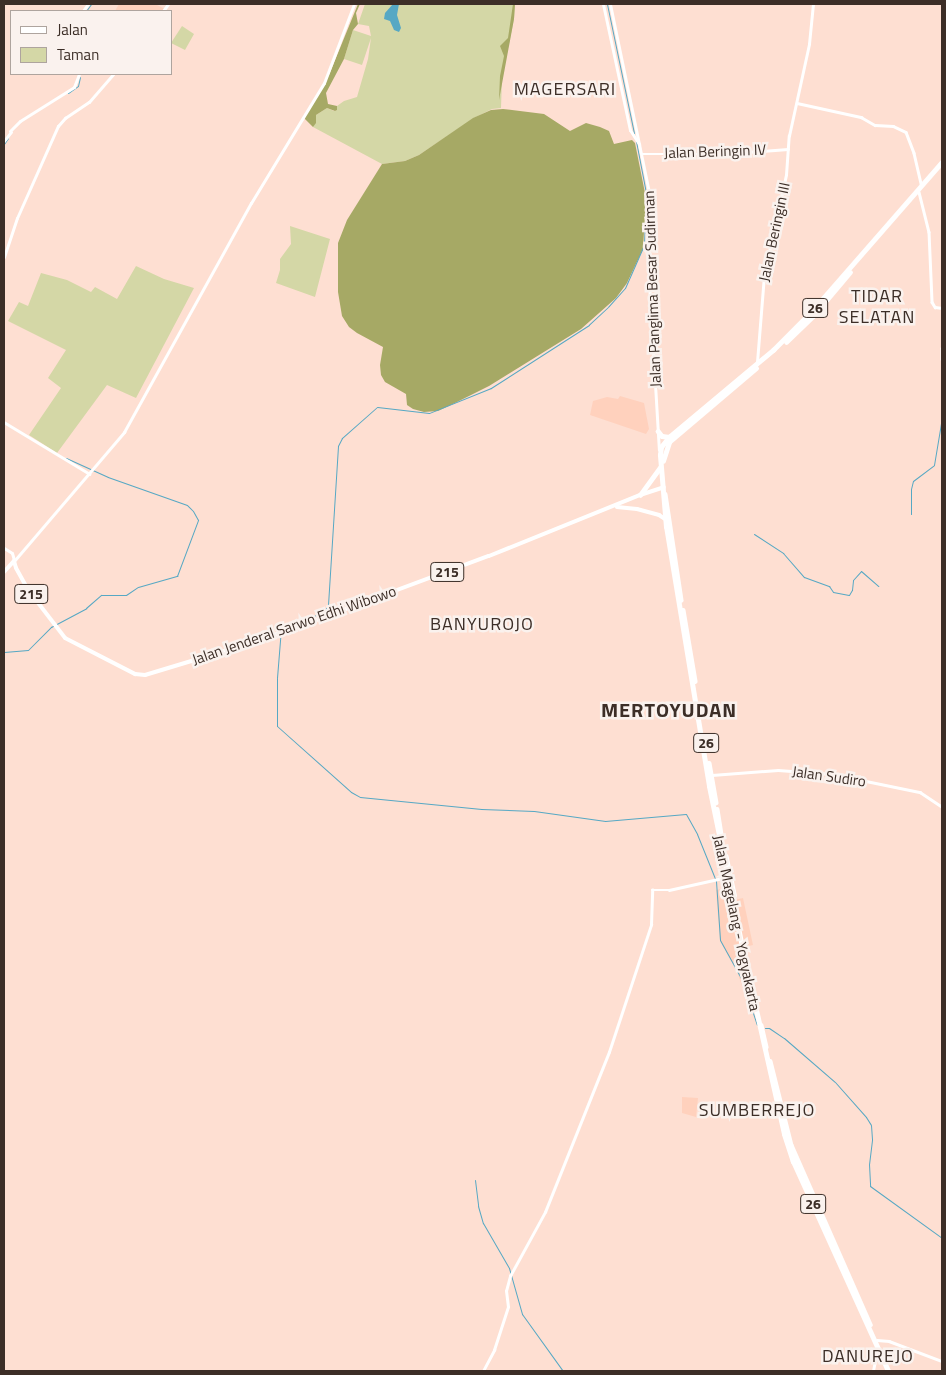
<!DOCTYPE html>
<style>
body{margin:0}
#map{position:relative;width:946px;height:1375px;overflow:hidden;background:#fedfd2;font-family:"Titillium Web",sans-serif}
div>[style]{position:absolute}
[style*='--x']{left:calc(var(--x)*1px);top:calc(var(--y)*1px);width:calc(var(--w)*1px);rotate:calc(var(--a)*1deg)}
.built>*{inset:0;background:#ffd1bd}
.green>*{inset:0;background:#d4d7a6}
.forest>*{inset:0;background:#a6a965}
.water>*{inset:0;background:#56a8c4}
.stream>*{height:1px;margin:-0.5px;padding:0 0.5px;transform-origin:0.5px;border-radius:0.5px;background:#56a8c4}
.tertiary>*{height:2.5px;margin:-1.25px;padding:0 1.25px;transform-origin:1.25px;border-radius:1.25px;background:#fff}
.secondary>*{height:3px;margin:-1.5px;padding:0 1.5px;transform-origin:1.5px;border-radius:1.5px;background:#fff}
.primary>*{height:4px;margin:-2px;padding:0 2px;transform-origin:2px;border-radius:2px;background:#fff}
.trunk>*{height:4.5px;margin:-2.25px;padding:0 2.25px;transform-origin:2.25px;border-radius:2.25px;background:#fff}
span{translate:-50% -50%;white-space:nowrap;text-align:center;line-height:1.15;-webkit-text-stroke:5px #faf2ee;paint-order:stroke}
.shield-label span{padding:1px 4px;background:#faf2ee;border:1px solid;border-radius:4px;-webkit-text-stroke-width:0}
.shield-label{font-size:14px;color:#3c2e27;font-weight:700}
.street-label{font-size:15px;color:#3c2e27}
.quarter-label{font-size:18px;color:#3c2e27;letter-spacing:1px}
.district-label{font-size:20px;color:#3c2e27;font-weight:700;letter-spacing:1px}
.frame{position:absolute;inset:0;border:5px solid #3c2e27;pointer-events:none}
.legend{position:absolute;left:10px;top:10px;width:162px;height:65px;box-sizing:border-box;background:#faf2ee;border:1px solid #aea49e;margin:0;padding:6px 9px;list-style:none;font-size:15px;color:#3c2e27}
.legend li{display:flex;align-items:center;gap:10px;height:25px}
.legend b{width:25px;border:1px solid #aea49e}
</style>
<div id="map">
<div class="built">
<div style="clip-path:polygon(119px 4px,155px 4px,165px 9px,162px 11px,115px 11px)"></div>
<div style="clip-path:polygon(620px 396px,644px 403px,649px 429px,646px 434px,590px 415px,593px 401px,607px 397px,618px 399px)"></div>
<div style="clip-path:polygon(727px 888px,730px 901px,743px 898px,753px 945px,740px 948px,749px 991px,744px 992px,737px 971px,720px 941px,716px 890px)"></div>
<div style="clip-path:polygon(682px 1097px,698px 1098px,696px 1117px,682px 1113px)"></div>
</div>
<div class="green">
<div style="clip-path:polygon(365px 4px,515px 4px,514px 19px,502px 78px,501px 108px,492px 109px,474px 118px,419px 155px,405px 161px,382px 164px,313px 127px,316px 115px,327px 108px,334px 111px,337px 110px,337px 106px,344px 101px,357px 97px,368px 59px,371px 38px,362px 65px,344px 59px,353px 30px,371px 36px,369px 26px,358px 24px)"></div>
<div style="clip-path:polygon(182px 26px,194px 34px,185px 50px,171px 43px)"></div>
<div style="clip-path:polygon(290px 226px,330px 239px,315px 297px,276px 283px,280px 270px,280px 259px,291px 244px)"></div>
<div style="clip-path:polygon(136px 266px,164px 279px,194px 288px,136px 398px,107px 385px,57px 453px,29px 435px,61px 388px,48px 378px,66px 350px,8px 321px,19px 302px,28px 306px,41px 273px,67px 280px,91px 292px,95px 287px,117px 299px)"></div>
</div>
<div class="forest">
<div style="clip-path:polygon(358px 4px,360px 4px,356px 13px,358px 24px,353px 30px,344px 59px,326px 93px,328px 104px,337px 106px,337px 110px,335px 111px,327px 108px,316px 115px,316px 123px,313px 127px,303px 117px,329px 75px)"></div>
<div style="clip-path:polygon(513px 4px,515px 4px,514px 19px,499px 100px,500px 76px,504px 56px,500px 46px,508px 38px)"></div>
<div style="clip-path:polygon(503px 109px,544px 114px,570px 131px,586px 123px,600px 127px,609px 131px,614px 144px,632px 140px,635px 143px,646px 198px,643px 249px,627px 283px,616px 298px,581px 329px,489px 386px,455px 403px,438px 411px,424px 412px,413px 409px,407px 405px,406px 394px,385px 382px,381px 375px,380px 365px,383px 347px,357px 333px,349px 327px,342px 316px,338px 292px,338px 243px,347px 220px,382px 164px,405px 161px,419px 155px,473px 118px,491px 110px)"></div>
</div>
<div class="water">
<div style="clip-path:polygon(393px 4px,399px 4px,397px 15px,401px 28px,399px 32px,394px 30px,390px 21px,384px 19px,385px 13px)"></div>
</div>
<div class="stream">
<div style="--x:607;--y:4;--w:132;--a:78.2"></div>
<div style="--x:86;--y:11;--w:9;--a:-54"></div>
<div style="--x:68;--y:93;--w:12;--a:-35"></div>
<div style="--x:78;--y:86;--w:9;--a:-77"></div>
<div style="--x:636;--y:141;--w:53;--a:79.1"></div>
<div style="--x:646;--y:193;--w:52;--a:92.2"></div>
<div style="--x:644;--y:245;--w:47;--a:113.8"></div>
<div style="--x:625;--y:288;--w:25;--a:132"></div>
<div style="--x:608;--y:307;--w:26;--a:137"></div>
<div style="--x:589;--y:325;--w:117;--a:147.3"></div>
<div style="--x:491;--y:388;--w:67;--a:158"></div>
<div style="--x:429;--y:413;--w:52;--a:-173.4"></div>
<div style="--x:377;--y:407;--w:47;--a:138.5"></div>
<div style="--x:342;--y:438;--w:9;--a:117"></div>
<div style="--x:338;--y:446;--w:160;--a:93.6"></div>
<div style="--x:328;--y:606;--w:9;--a:131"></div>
<div style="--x:322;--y:613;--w:44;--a:159.9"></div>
<div style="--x:281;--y:628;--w:50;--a:94.6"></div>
<div style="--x:277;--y:678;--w:48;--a:90"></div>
<div style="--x:277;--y:726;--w:99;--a:41.7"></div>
<div style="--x:351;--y:792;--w:10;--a:29"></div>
<div style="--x:360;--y:797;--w:122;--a:5.7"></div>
<div style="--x:481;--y:809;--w:53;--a:2.2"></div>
<div style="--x:534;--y:811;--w:72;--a:8"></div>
<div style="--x:605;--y:821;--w:81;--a:-4.9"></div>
<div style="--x:686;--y:814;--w:23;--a:61"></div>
<div style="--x:697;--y:834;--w:51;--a:68"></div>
<div style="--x:716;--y:881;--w:59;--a:86.1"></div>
<div style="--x:720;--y:940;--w:46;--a:61.2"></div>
<div style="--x:742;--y:980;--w:47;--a:71.6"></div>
<div style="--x:4;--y:144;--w:7;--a:-56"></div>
<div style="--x:911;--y:514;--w:25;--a:-90"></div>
<div style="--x:911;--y:489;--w:8;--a:-76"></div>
<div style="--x:913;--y:481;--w:26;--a:-37"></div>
<div style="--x:934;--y:465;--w:43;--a:-80.5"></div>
<div style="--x:754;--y:534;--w:35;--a:33"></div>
<div style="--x:783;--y:553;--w:32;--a:49"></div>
<div style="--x:804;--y:577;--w:27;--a:20"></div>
<div style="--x:829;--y:586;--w:7;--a:56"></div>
<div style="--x:833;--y:592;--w:16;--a:11"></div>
<div style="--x:849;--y:595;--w:6;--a:-59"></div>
<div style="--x:852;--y:590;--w:10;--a:-84"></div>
<div style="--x:853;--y:580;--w:12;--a:-48"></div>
<div style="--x:861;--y:571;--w:23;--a:41"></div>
<div style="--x:4;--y:652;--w:24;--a:-5"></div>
<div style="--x:28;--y:650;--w:33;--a:-45"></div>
<div style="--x:51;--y:627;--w:40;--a:-28"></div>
<div style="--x:86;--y:608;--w:20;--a:-41"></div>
<div style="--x:101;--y:595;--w:25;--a:0"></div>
<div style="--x:126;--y:595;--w:14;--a:-34"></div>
<div style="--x:138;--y:587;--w:41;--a:-15.8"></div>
<div style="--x:177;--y:576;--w:60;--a:-69.4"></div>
<div style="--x:198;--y:520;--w:10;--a:-119"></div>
<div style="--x:193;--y:511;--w:8;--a:-135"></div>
<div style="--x:187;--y:505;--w:84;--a:-160.5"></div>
<div style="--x:108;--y:477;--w:46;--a:-155.7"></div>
<div style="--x:765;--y:1028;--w:4;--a:0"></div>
<div style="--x:769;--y:1028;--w:18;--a:34"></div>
<div style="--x:784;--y:1038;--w:67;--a:40.8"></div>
<div style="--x:835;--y:1082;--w:47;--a:48.5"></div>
<div style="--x:866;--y:1117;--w:9;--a:58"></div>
<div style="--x:871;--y:1125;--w:15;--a:86"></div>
<div style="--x:872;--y:1140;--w:24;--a:97"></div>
<div style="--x:869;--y:1164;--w:22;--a:87"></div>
<div style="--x:870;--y:1186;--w:89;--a:35.8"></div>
<div style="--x:475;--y:1180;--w:26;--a:83"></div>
<div style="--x:478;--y:1206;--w:18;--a:74"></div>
<div style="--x:483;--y:1223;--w:52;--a:60"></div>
<div style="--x:509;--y:1268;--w:48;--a:74.2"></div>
<div style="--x:522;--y:1314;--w:70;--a:54.3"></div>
</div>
<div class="tertiary">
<div style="--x:83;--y:11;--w:9;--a:-54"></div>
<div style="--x:797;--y:103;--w:66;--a:12.3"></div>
<div style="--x:861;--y:117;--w:16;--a:30"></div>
<div style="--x:875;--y:125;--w:18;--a:3"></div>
<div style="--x:893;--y:126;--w:14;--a:25"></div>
<div style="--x:906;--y:132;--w:22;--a:69"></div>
<div style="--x:914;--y:153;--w:32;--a:77"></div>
<div style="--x:4;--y:141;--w:11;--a:-52"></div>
<div style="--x:642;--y:154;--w:78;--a:0"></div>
<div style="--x:720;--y:154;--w:68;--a:-4.2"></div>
<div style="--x:919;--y:192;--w:41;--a:76"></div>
<div style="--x:929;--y:232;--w:70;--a:87.5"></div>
<div style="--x:932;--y:302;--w:6;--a:59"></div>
<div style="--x:935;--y:307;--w:7;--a:8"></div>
<div style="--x:942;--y:348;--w:11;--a:90"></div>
<div style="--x:757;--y:362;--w:87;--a:-85.4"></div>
<div style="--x:764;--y:275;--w:102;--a:-77.6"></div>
<div style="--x:786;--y:175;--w:39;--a:-86"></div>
<div style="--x:789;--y:136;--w:94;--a:-77.7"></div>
<div style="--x:809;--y:44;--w:40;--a:-84.3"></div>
<div style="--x:4;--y:422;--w:100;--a:31.2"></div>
<div style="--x:712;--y:775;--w:66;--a:-4.3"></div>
<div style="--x:778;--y:770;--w:54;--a:4.2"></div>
<div style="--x:832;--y:774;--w:90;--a:11.6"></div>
<div style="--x:920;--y:792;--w:27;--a:34"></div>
<div style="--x:877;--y:1340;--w:12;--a:5"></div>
<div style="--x:889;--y:1341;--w:57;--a:20.7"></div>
<div style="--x:483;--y:1371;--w:24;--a:-62"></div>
<div style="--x:494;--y:1350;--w:45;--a:-72"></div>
<div style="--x:508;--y:1307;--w:16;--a:-97"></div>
<div style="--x:506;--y:1291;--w:16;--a:-75"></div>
<div style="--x:510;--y:1276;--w:73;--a:-61.3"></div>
<div style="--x:545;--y:1212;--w:172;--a:-68.2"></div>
<div style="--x:609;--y:1052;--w:134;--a:-71.7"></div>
<div style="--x:651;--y:925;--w:35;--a:-88"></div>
<div style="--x:652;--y:890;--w:17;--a:0"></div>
<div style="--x:669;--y:890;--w:59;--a:-12.6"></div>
<div style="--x:873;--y:1371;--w:21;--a:-79"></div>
</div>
<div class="secondary">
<div style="--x:603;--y:4;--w:129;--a:77.9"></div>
<div style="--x:630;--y:130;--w:17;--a:57"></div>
<div style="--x:610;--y:4;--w:193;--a:78.3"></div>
<div style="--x:649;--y:193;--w:90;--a:90"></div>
<div style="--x:649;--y:283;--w:167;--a:86.6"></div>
<div style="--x:163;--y:11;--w:9;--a:-54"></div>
<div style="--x:10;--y:131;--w:14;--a:-45"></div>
<div style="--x:20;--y:121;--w:64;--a:-32.2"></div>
<div style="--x:74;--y:87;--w:14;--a:-69"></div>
<div style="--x:4;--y:257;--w:41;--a:-71.6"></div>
<div style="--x:17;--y:218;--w:101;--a:-66"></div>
<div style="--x:58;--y:126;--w:11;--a:-49"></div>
<div style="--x:65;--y:118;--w:29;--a:-34"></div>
<div style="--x:89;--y:102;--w:37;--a:-49"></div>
<div style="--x:4;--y:548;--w:9;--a:32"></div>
<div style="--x:12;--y:553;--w:7;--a:74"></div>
<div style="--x:14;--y:561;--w:170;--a:-49.5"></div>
<div style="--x:124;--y:432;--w:262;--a:-61"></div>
<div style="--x:251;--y:203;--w:140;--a:-58.7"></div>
<div style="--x:324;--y:83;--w:85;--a:-69.2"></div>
</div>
<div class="primary">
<div style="--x:617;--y:507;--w:20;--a:6"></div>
<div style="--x:637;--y:509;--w:23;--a:15"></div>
<div style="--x:659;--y:515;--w:7;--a:34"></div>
<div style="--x:14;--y:561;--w:7;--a:74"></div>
<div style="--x:16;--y:568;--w:26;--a:61"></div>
<div style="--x:29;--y:591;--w:59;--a:52.5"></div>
<div style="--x:65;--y:638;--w:79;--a:27.2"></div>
<div style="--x:135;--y:674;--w:10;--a:6"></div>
<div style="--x:145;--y:675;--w:108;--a:-16.8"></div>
<div style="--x:248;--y:644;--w:58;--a:-19.1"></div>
<div style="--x:303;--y:625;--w:198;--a:-20.4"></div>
<div style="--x:489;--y:556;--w:163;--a:-22"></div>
<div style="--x:640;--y:495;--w:25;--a:-18"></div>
<div style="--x:4;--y:572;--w:15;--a:-48"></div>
</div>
<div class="trunk">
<div style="--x:786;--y:342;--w:37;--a:-44"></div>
<div style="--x:813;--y:316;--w:57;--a:-49.9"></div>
<div style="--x:658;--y:431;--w:6;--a:51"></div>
<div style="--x:662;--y:436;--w:7;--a:8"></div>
<div style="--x:663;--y:461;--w:20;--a:-72"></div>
<div style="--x:669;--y:442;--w:114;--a:-40.4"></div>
<div style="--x:665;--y:494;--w:107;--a:81.4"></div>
<div style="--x:640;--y:495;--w:34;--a:-54"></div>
<div style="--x:683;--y:610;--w:72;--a:80.4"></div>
<div style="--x:709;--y:763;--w:40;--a:80"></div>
<div style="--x:717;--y:809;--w:30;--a:81"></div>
<div style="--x:726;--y:856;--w:40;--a:78"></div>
<div style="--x:761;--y:1025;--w:22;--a:77"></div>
<div style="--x:770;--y:1061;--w:87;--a:76"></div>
<div style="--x:791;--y:1145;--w:196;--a:66.2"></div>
<div style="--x:888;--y:1371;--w:230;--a:-114.4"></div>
<div style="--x:793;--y:1162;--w:29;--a:-108"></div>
<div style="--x:784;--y:1134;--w:187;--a:-102.7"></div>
<div style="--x:743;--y:952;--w:169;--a:-101.6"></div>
<div style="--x:709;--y:786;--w:263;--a:-99.4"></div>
<div style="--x:666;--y:527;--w:72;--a:-94.8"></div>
<div style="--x:660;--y:455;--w:8;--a:-83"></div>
<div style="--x:661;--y:447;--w:13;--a:-51"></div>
<div style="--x:669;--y:437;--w:136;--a:-39.9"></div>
<div style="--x:773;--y:350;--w:54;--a:-45"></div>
<div style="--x:811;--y:312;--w:199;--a:-48.9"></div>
</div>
<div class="shield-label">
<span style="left:815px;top:308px">26</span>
<span style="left:447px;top:572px">215</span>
<span style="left:31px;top:594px">215</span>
<span style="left:706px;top:743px">26</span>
<span style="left:813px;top:1204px">26</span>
</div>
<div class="street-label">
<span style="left:715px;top:151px;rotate:-2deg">Jalan Beringin IV</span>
<span style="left:774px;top:232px;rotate:-78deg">Jalan Beringin III</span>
<span style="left:652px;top:289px;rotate:-92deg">Jalan Panglima Besar Sudirman</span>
<span style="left:294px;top:625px;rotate:-19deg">Jalan Jenderal Sarwo Edhi Wibowo</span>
<span style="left:829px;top:776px;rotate:8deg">Jalan Sudiro</span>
<span style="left:737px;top:923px;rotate:78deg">Jalan Magelang - Yogyakarta</span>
</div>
<div class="quarter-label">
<span style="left:565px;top:89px">MAGERSARI</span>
<span style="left:877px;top:307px">TIDAR<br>SELATAN</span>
<span style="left:482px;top:624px">BANYUROJO</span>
<span style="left:757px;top:1110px">SUMBERREJO</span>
<span style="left:868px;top:1356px">DANUREJO</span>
</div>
<div class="district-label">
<span style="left:669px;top:709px">MERTOYUDAN</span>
</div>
<div class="frame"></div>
<ul class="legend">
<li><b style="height:6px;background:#fff"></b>Jalan</li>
<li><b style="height:14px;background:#d4d7a6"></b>Taman</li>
</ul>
</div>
